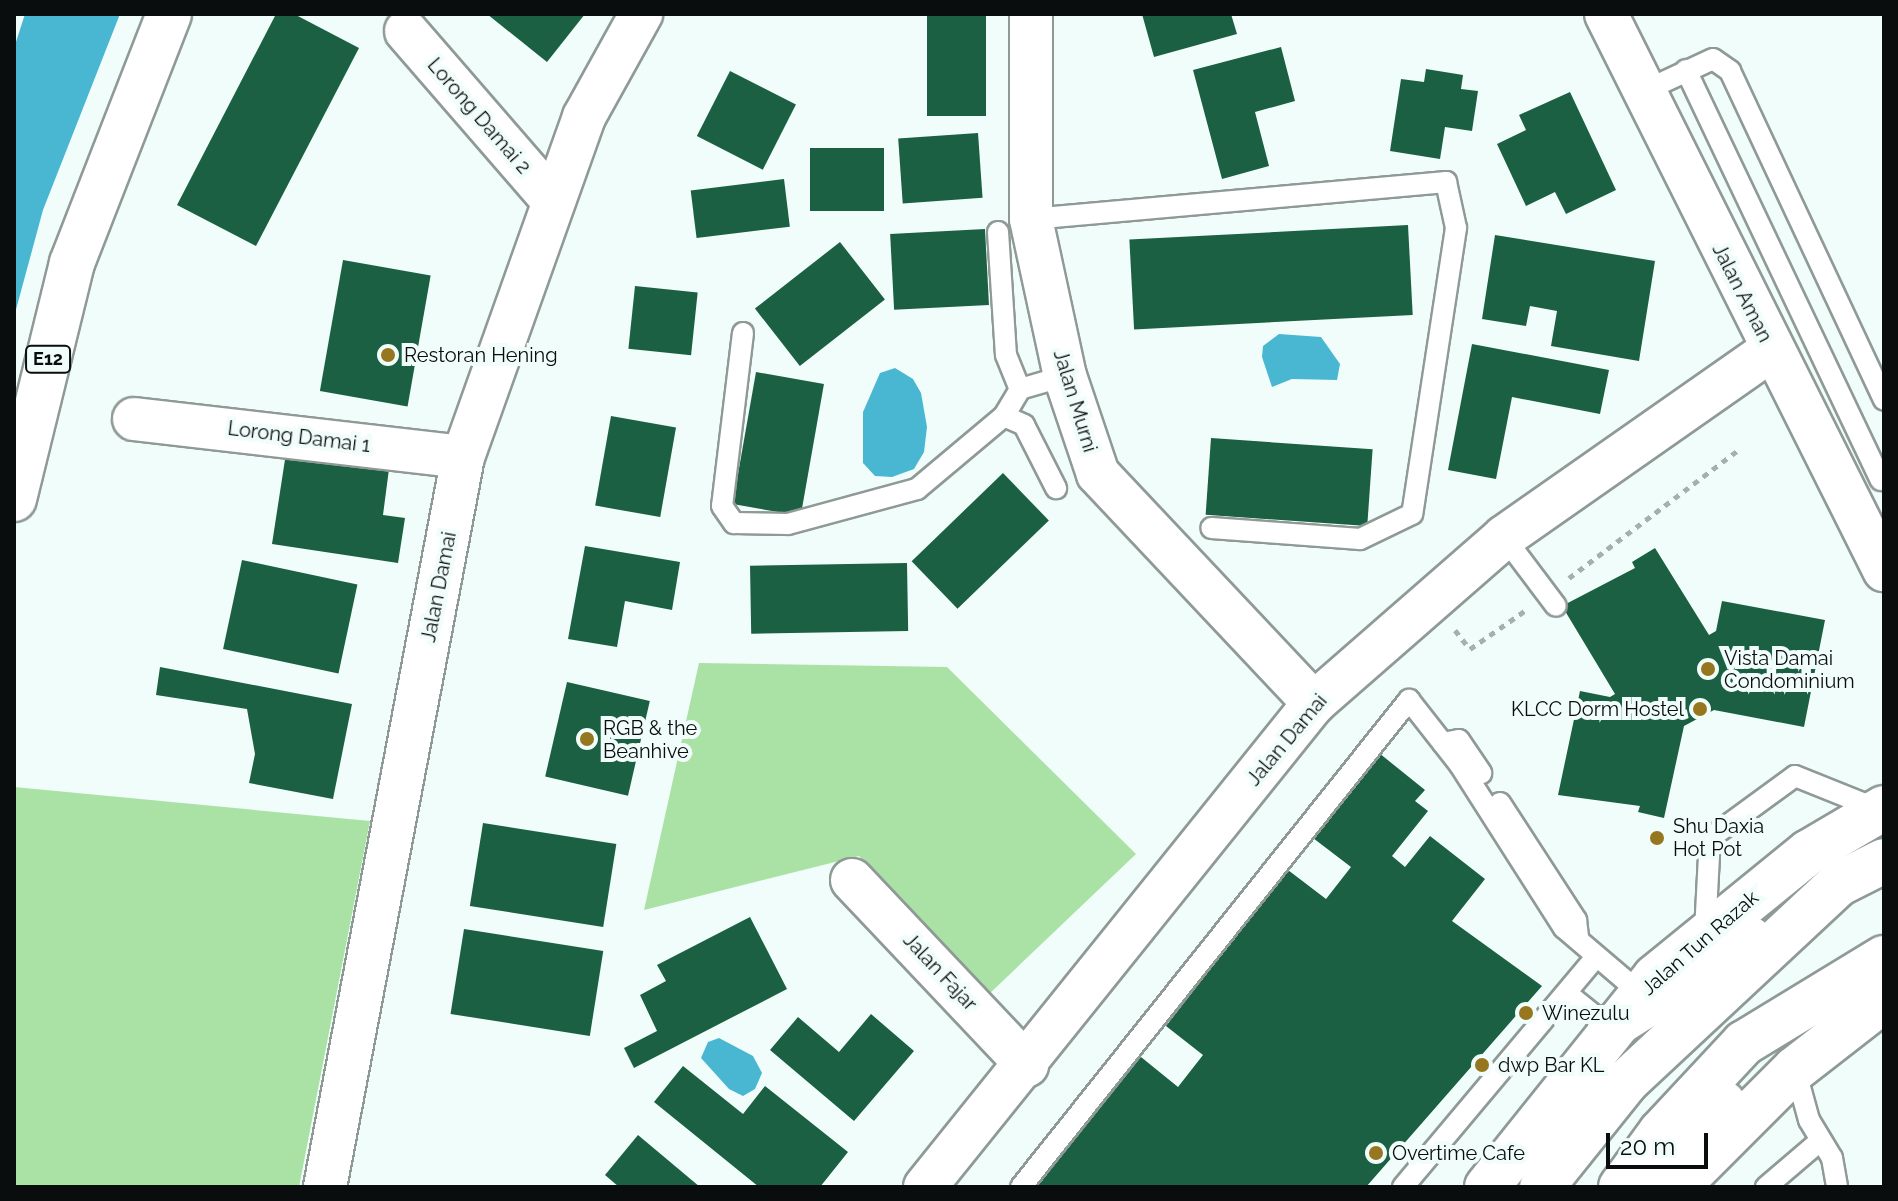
<!DOCTYPE html>
<style>
body{margin:0}
#map{position:relative;width:1898px;height:1201px;overflow:hidden;background:#f0fdfa;font-family:Raleway,sans-serif}
div>[style]{position:absolute}
[style*='--x']{left:calc(var(--x)*1px);top:calc(var(--y)*1px);width:calc(var(--w)*1px);rotate:calc(var(--a)*1deg)}
.green>*{inset:0;background:#aae2a5}
.water>*{inset:0;background:#4ab7d2}
.building>*{inset:0;background:#1b6042;transform-origin:0 0}
.path>*{height:5px;margin-top:-2.5px;transform-origin:0;background:repeating-linear-gradient(90deg,#a5afad 0 6px,transparent 0 12px)}
.roads{filter:drop-shadow(2px 0 #8f9a97) drop-shadow(-2px 0 #8f9a97) drop-shadow(0 2px #8f9a97) drop-shadow(0 -2px #8f9a97)}
.service>*{height:20px;margin:-10px;padding:0 10px;transform-origin:10px;border-radius:10px;background:#fff}
.minor>*{height:42px;margin:-21px;padding:0 21px;transform-origin:21px;border-radius:21px;background:#fff}
.secondary>*{height:44px;margin:-22px;padding:0 22px;transform-origin:22px;border-radius:22px;background:#fff}
.primary>*{height:44px;margin:-22px;padding:0 22px;transform-origin:22px;border-radius:22px;background:#fff}
.motorway>*{height:44px;margin:-22px;padding:0 22px;transform-origin:22px;border-radius:22px;background:#fff}
.dots>*{width:22px;height:22px;translate:-50% -50%;box-sizing:border-box;border:4px solid #f0fdfa;border-radius:50%}
span{translate:-50% -50%;white-space:nowrap;text-align:center;line-height:1.15;-webkit-text-stroke:8px #f0fdfa;paint-order:stroke}
.shield-label span{padding:2px 6px;background:#f0fdfa;border:2px solid;border-radius:6px;-webkit-text-stroke-width:0}
.shield-label{font-size:18px;color:#0a0d0d;font-weight:700}
.street-label{font-size:20px;color:#0a0d0d}
.poi-label{font-size:20px;color:#0a0d0d}
.left{translate:0 -50%;text-align:left}
.right{translate:-100% -50%;text-align:right}
.frame{position:absolute;inset:0;border:16px solid #0a0d0d;pointer-events:none}
.scale{position:absolute;left:1606px;top:1133px;width:102px;height:36px;box-sizing:border-box;border:4px solid #0a0d0d;border-top:0;padding-left:10px;font-size:24px;line-height:28px;white-space:nowrap;color:#0a0d0d;-webkit-text-stroke:6px #f0fdfa;paint-order:stroke}
</style>
<div id="map">
<div class="green">
<div style="clip-path:polygon(699px 663px,947px 667px,1136px 854px,988px 995px,859px 856px,644px 910px)"></div>
<div style="clip-path:polygon(14px 787px,370px 821px,299px 1187px,14px 1187px)"></div>
</div>
<div class="water">
<div style="clip-path:polygon(25px 14px,120px 14px,43px 210px,14px 317px,14px 48px)"></div>
<div style="clip-path:polygon(1279px 334px,1321px 337px,1340px 364px,1337px 380px,1292px 379px,1272px 387px,1262px 357px,1263px 346px)"></div>
<div style="clip-path:polygon(895px 368px,913px 379px,921px 393px,927px 427px,924px 452px,914px 469px,892px 477px,875px 476px,863px 463px,863px 412px,880px 373px)"></div>
<div style="clip-path:polygon(719px 1038px,753px 1056px,762px 1073px,755px 1089px,743px 1096px,729px 1089px,701px 1058px,708px 1042px)"></div>
</div>
<div class="building">
<div style="clip-path:polygon(276px 14px,294px 14px,359px 48px,256px 246px,177px 205px)"></div>
<div style="clip-path:polygon(487px 14px,585px 14px,547px 62px)"></div>
<div style="left:927px;top:14px;width:59px;height:102px"></div>
<div style="clip-path:polygon(1142px 14px,1231px 14px,1237px 34px,1154px 57px)"></div>
<div style="clip-path:polygon(1281px 47px,1295px 101px,1255px 112px,1269px 166px,1222px 179px,1193px 70px)"></div>
<div style="clip-path:polygon(1426px 69px,1463px 75px,1461px 89px,1478px 91px,1472px 131px,1445px 127px,1440px 159px,1390px 151px,1401px 79px,1424px 82px)"></div>
<div style="left:730px;top:71px;width:74px;height:73px;rotate:27deg"></div>
<div style="clip-path:polygon(1570px 92px,1616px 190px,1566px 214px,1555px 192px,1526px 206px,1497px 144px,1526px 130px,1519px 115px)"></div>
<div style="left:978px;top:133px;width:65px;height:80px;rotate:86deg"></div>
<div style="left:810px;top:148px;width:74px;height:63px"></div>
<div style="left:784px;top:179px;width:48px;height:94px;rotate:83deg"></div>
<div style="left:1408px;top:225px;width:90px;height:279px;rotate:87deg"></div>
<div style="left:985px;top:229px;width:76px;height:95px;rotate:87deg"></div>
<div style="clip-path:polygon(1495px 235px,1655px 261px,1639px 361px,1551px 346px,1557px 311px,1530px 306px,1526px 326px,1482px 319px)"></div>
<div style="left:840px;top:242px;width:73px;height:108px;rotate:52deg"></div>
<div style="left:343px;top:260px;width:89px;height:133px;rotate:10deg"></div>
<div style="left:635px;top:286px;width:63px;height:63px;rotate:6deg"></div>
<div style="clip-path:polygon(1472px 344px,1609px 370px,1600px 414px,1512px 397px,1496px 479px,1448px 470px)"></div>
<div style="left:756px;top:372px;width:69px;height:134px;rotate:10deg"></div>
<div style="left:611px;top:416px;width:66px;height:91px;rotate:10deg"></div>
<div style="left:1211px;top:438px;width:162px;height:77px;rotate:4deg"></div>
<div style="clip-path:polygon(286px 453px,389px 469px,383px 515px,405px 518px,398px 563px,272px 544px)"></div>
<div style="left:1003px;top:473px;width:66px;height:127px;rotate:46deg"></div>
<div style="clip-path:polygon(585px 546px,680px 562px,672px 610px,625px 601px,617px 647px,568px 639px)"></div>
<div style="clip-path:polygon(1655px 548px,1709px 635px,1716px 631px,1722px 601px,1825px 620px,1804px 727px,1714px 710px,1684px 726px,1664px 818px,1638px 812px,1640px 806px,1558px 795px,1580px 691px,1610px 697px,1615px 694px,1562px 606px,1635px 568px,1632px 562px)"></div>
<div style="left:242px;top:560px;width:118px;height:91px;rotate:12deg"></div>
<div style="left:907px;top:563px;width:68px;height:157px;rotate:89deg"></div>
<div style="clip-path:polygon(160px 667px,352px 704px,333px 799px,249px 783px,255px 754px,247px 709px,156px 695px)"></div>
<div style="left:567px;top:682px;width:85px;height:97px;rotate:13deg"></div>
<div style="clip-path:polygon(1379px 753px,1425px 790px,1415px 801px,1428px 811px,1392px 856px,1405px 867px,1430px 836px,1485px 879px,1452px 921px,1542px 986px,1366px 1187px,1037px 1187px,1141px 1057px,1178px 1087px,1203px 1055px,1166px 1026px,1288px 870px,1326px 899px,1351px 867px,1313px 838px)"></div>
<div style="left:483px;top:823px;width:135px;height:84px;rotate:9deg"></div>
<div style="clip-path:polygon(750px 917px,787px 989px,634px 1068px,624px 1048px,657px 1031px,640px 995px,666px 981px,657px 965px)"></div>
<div style="left:464px;top:929px;width:141px;height:86px;rotate:9deg"></div>
<div style="clip-path:polygon(871px 1014px,914px 1051px,854px 1121px,770px 1050px,798px 1017px,839px 1052px)"></div>
<div style="clip-path:polygon(683px 1066px,743px 1114px,765px 1086px,848px 1152px,820px 1187px,759px 1187px,654px 1102px)"></div>
<div style="clip-path:polygon(638px 1135px,700px 1187px,619px 1187px,605px 1175px)"></div>
</div>
<div class="path">
<div style="--x:1569;--y:578;--w:212;--a:-37.1"></div>
<div style="--x:1455;--y:630;--w:24;--a:52"></div>
<div style="--x:1470;--y:649;--w:68;--a:-34.9"></div>
</div>
<div class="roads">
<div class="service">
<div style="--x:1686;--y:70;--w:454;--a:64.6"></div>
<div style="--x:1642;--y:92;--w:78;--a:-24.9"></div>
<div style="--x:1713;--y:59;--w:21;--a:35"></div>
<div style="--x:1730;--y:71;--w:363;--a:64.9"></div>
<div style="--x:1031;--y:219;--w:417;--a:-5.1"></div>
<div style="--x:1446;--y:182;--w:47;--a:77.7"></div>
<div style="--x:1456;--y:228;--w:289;--a:98.7"></div>
<div style="--x:1412;--y:514;--w:58;--a:154.3"></div>
<div style="--x:1360;--y:539;--w:149;--a:-175.8"></div>
<div style="--x:998;--y:232;--w:123;--a:86.3"></div>
<div style="--x:1006;--y:355;--w:37;--a:68"></div>
<div style="--x:743;--y:333;--w:174;--a:96.9"></div>
<div style="--x:722;--y:506;--w:21;--a:55"></div>
<div style="--x:734;--y:523;--w:54;--a:1.1"></div>
<div style="--x:788;--y:524;--w:134;--a:-15.2"></div>
<div style="--x:917;--y:489;--w:114;--a:-40"></div>
<div style="--x:1004;--y:416;--w:31;--a:-59"></div>
<div style="--x:1020;--y:389;--w:47;--a:-16.1"></div>
<div style="--x:1004;--y:416;--w:22;--a:24"></div>
<div style="--x:1024;--y:425;--w:71;--a:63.1"></div>
<div style="--x:1504;--y:537;--w:86;--a:53"></div>
<div style="--x:1443;--y:743;--w:16;--a:-11"></div>
<div style="--x:1459;--y:740;--w:40;--a:56"></div>
<div style="--x:1500;--y:803;--w:140;--a:57"></div>
<div style="--x:1576;--y:920;--w:17;--a:83"></div>
<div style="--x:1705;--y:932;--w:94;--a:-87"></div>
<div style="--x:1710;--y:838;--w:105;--a:-36.1"></div>
<div style="--x:1795;--y:776;--w:88;--a:21.9"></div>
<div style="--x:1569;--y:995;--w:53;--a:38.8"></div>
<div style="--x:1795;--y:1069;--w:53;--a:74.6"></div>
<div style="--x:1809;--y:1120;--w:44;--a:58.8"></div>
<div style="--x:1832;--y:1158;--w:29;--a:80"></div>
<div style="--x:1021;--y:1187;--w:623;--a:-51.46"></div>
<div style="--x:1409;--y:700;--w:83;--a:51.9"></div>
<div style="--x:1460;--y:765;--w:193;--a:57.5"></div>
<div style="--x:1564;--y:928;--w:100;--a:40.5"></div>
<div style="--x:1403;--y:1187;--w:300;--a:-50"></div>
<div style="--x:1766;--y:1187;--w:72;--a:-40.5"></div>
</div>
<div class="minor">
<div style="--x:1031;--y:14;--w:205;--a:90"></div>
<div style="--x:1031;--y:219;--w:161;--a:77.8"></div>
<div style="--x:1065;--y:376;--w:103;--a:71.4"></div>
<div style="--x:1098;--y:474;--w:315;--a:46.7"></div>
<div style="--x:1606;--y:14;--w:622;--a:63.43"></div>
<div style="--x:406;--y:31;--w:225;--a:49.1"></div>
<div style="--x:134;--y:419;--w:331;--a:6.6"></div>
<div style="--x:852;--y:880;--w:255;--a:46.6"></div>
<div style="--x:325;--y:1187;--w:743;--a:-79.3"></div>
<div style="--x:463;--y:457;--w:361;--a:-70.4"></div>
<div style="--x:584;--y:117;--w:118;--a:-61"></div>
<div style="--x:925;--y:1187;--w:621;--a:-51.21"></div>
<div style="--x:1314;--y:703;--w:252;--a:-41.1"></div>
<div style="--x:1504;--y:537;--w:326;--a:-35"></div>
</div>
<div class="secondary">
<div style="--x:1691;--y:1173;--w:147;--a:-45"></div>
<div style="--x:1795;--y:1069;--w:113;--a:-37.8"></div>
<div style="--x:1487;--y:1187;--w:269;--a:-51.3"></div>
<div style="--x:1655;--y:977;--w:198;--a:-39.1"></div>
<div style="--x:1809;--y:852;--w:87;--a:-30.4"></div>
</div>
<div class="primary">
<div style="--x:1610;--y:1028;--w:166;--a:-32.4"></div>
<div style="--x:1542;--y:1187;--w:134;--a:-51.3"></div>
<div style="--x:1626;--y:1082;--w:290;--a:-43"></div>
<div style="--x:1838;--y:884;--w:51;--a:-26.6"></div>
<div style="--x:1621;--y:1187;--w:68;--a:-54"></div>
<div style="--x:1661;--y:1132;--w:122;--a:-47"></div>
<div style="--x:1744;--y:1043;--w:164;--a:-31.3"></div>
<div style="--x:1662;--y:1187;--w:104;--a:-54"></div>
</div>
<div class="motorway">
<div style="--x:14;--y:499;--w:243;--a:-76.2"></div>
<div style="--x:72;--y:263;--w:267;--a:-68.7"></div>
</div>
</div>
<div class="dots">
<div style="left:388px;top:355px;background:#96761e"></div>
<div style="left:1708px;top:669px;background:#96761e"></div>
<div style="left:1700px;top:709px;background:#96761e"></div>
<div style="left:587px;top:739px;background:#96761e"></div>
<div style="left:1657px;top:838px;background:#96761e"></div>
<div style="left:1526px;top:1013px;background:#96761e"></div>
<div style="left:1482px;top:1065px;background:#96761e"></div>
<div style="left:1376px;top:1153px;background:#96761e"></div>
</div>
<div class="shield-label">
<span style="left:48px;top:359px">E12</span>
</div>
<div class="street-label">
<span style="left:479px;top:116px;rotate:49deg">Lorong Damai 2</span>
<span style="left:1742px;top:293px;rotate:63deg">Jalan Aman</span>
<span style="left:1075px;top:401px;rotate:73deg">Jalan Murni</span>
<span style="left:299px;top:437px;rotate:7deg">Lorong Damai 1</span>
<span style="left:439px;top:587px;rotate:-79deg">Jalan Damai</span>
<span style="left:1287px;top:740px;rotate:-50deg">Jalan Damai</span>
<span style="left:1700px;top:943px;rotate:-41deg">Jalan Tun Razak</span>
<span style="left:940px;top:972px;rotate:47deg">Jalan Fajar</span>
</div>
<div class="poi-label">
<span class="left" style="left:404px;top:355px">Restoran Hening</span>
<span class="left" style="left:1724px;top:670px">Vista Damai<br>Condominium</span>
<span class="right" style="left:1684px;top:709px">KLCC Dorm Hostel</span>
<span class="left" style="left:603px;top:740px">RGB &amp; the<br>Beanhive</span>
<span class="left" style="left:1673px;top:838px">Shu Daxia<br>Hot Pot</span>
<span class="left" style="left:1542px;top:1013px">Winezulu</span>
<span class="left" style="left:1498px;top:1065px">dwp Bar KL</span>
<span class="left" style="left:1392px;top:1153px">Overtime Cafe</span>
</div>
<div class="frame"></div>
<div class="scale">20 m</div>
</div>
